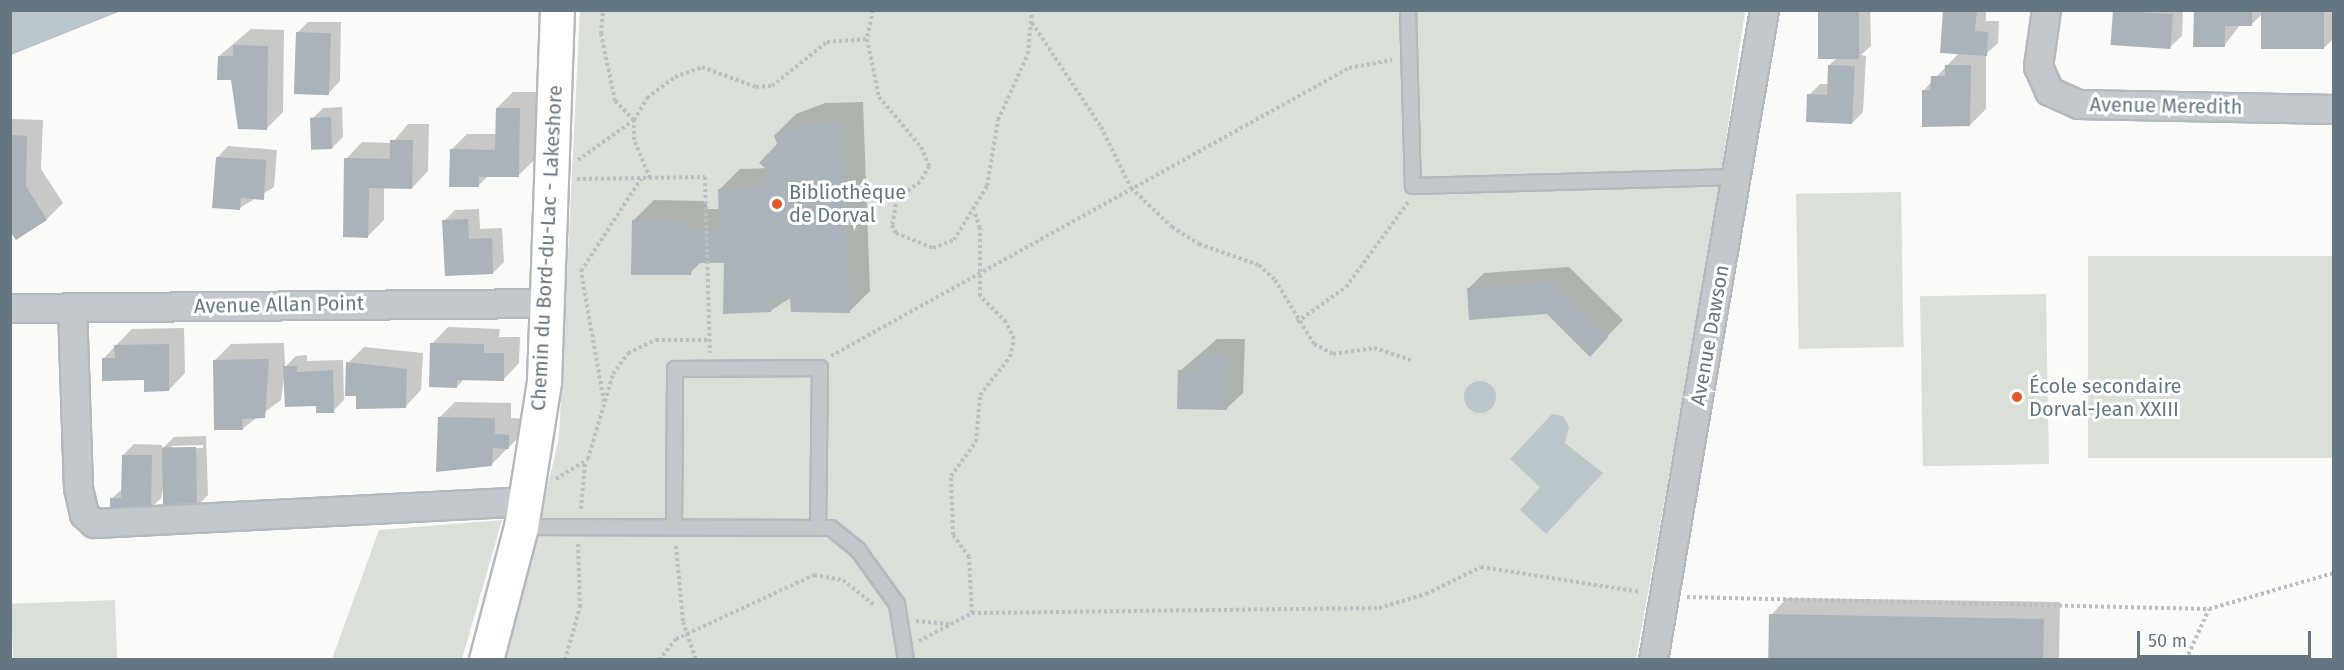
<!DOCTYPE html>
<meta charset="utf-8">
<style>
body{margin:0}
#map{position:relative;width:2344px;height:670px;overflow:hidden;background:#fafaf8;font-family:"Fira Sans",sans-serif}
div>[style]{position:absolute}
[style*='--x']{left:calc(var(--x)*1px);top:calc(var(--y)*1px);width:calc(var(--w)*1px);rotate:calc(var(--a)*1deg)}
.green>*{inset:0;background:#dadfd7;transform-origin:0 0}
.water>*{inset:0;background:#bbc7cb}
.round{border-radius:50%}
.shadow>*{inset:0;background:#0003}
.building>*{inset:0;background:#aab3b9;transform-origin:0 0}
.path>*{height:4px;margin-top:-2px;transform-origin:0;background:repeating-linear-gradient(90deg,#bbbfc2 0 3px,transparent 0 6px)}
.roads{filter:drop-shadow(2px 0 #b3babf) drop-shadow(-2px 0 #b3babf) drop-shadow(0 2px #b3babf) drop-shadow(0 -2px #b3babf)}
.lane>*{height:14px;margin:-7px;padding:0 7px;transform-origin:7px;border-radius:7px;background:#c3c8cc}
.street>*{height:27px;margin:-13.5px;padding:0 13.5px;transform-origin:13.5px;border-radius:13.5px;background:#c3c8cc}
.secondary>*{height:33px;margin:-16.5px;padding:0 16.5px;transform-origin:16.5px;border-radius:16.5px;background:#fff}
.dots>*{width:16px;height:16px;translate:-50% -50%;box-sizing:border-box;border:3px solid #fff;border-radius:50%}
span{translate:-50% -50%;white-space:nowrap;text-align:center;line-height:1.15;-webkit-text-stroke:6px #fff;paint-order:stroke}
.street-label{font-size:20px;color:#657683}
.poi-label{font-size:20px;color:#657683}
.left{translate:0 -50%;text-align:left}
.frame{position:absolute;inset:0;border:12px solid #657683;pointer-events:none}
.scale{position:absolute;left:2137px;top:631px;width:174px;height:27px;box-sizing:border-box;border:3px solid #657683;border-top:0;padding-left:8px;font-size:18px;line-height:21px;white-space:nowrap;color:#657683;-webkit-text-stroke:4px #fff;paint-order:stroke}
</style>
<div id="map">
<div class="green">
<div style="clip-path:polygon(580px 11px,1745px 11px,1711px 241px,1636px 659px,506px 660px,559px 438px)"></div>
<div style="left:1901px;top:192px;width:155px;height:105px;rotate:89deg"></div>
<div style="left:2333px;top:256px;width:202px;height:245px;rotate:90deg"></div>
<div style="left:2046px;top:294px;width:170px;height:126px;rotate:89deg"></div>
<div style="clip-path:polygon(502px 520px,462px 659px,332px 659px,379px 530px)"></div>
<div style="left:115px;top:600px;width:59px;height:104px;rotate:88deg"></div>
</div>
<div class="water">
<div style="clip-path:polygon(11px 10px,121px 10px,121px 11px,11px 55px)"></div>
<div class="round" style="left:1464px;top:381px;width:32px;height:32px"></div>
<div style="clip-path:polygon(1552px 414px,1563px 416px,1569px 427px,1565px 443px,1603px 473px,1546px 534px,1520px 510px,1540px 487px,1510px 459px)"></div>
</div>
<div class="shadow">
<div style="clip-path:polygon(1870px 10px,1871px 46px,1861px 55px,1866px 56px,1863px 112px,1852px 123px,1809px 95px,1820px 84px,1829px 84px,1829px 65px,1838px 57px,1820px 11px)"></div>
<div style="clip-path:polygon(1944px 10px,1986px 10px,1986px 21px,1999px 21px,1998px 43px,1986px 54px,1986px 109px,1970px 125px,1923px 91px,1959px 53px)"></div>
<div style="clip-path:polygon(2115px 10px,2183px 10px,2182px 36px,2170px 47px)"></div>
<div style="clip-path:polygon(2196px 10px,2334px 10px,2334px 38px,2324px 48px,2263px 13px,2251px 25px,2240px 25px,2224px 46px)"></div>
<div style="clip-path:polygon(308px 22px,341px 22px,340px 81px,329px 93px,297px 33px)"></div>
<div style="clip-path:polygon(251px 29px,284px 30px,283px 112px,266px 129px,219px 56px)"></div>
<div style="clip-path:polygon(513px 92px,536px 92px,535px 159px,518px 176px,489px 175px,478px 186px,451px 150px,467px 134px,497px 134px,497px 108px)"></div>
<div style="clip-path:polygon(863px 102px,870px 291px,849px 312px,792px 297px,770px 311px,725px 261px,702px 261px,690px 273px,633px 221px,654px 200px,706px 201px,708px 209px,720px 209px,719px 190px,740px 169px,768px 168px,778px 144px,775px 135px,796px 114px,825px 103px)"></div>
<div style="clip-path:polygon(342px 107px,343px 137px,332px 148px,312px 119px,323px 108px)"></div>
<div style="clip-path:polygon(10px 119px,43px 120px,41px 169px,63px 203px,47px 219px,10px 228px)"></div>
<div style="clip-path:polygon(408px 124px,429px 124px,428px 171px,412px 188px,384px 187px,384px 220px,368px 236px,346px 159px,362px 142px,392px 143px)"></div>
<div style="clip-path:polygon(228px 146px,277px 150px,274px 187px,240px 208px,217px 158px)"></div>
<div style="clip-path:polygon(479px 209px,480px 229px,502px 228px,504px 262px,493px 273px,444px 221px,455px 210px)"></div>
<div style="clip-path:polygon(1569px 267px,1623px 320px,1590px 354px,1548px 313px,1468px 289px,1484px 273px)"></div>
<div style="clip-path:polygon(448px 327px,500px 329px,499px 337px,520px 337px,519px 363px,503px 380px,464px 379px,457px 387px,432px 344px)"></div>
<div style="clip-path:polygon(184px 328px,185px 373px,169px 390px,103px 359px,132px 329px)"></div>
<div style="clip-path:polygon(1217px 339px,1245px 339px,1243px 393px,1226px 409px,1180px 371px)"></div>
<div style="clip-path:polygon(284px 343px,285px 367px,296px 356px,307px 355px,307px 361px,343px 360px,344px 400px,333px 411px,317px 404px,285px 370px,281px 400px,242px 429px,214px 361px,231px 344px)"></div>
<div style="clip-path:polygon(364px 347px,423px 353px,421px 390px,405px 407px,358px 395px,348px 363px)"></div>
<div style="clip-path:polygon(455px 402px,511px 403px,511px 418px,525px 419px,525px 431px,492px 464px,439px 418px)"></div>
<div style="clip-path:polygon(evenodd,206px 436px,208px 495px,197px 506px,164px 483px,161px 498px,150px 509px,111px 499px,123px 488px,123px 455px,134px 444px,162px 445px,162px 449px,174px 437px,206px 436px,203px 445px,203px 448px,172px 449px,172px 446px,203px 445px)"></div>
<div style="clip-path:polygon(1787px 598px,2060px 602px,2059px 660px,1771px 660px,1771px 615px)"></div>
</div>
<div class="building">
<div style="left:1818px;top:10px;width:41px;height:49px"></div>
<div style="clip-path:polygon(1943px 10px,1977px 10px,1975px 31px,1988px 32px,1987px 56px,1940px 53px)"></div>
<div style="left:2113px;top:10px;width:60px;height:35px;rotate:4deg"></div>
<div style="clip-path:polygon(2194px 10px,2252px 10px,2252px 26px,2225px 26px,2225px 47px,2193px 47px)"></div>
<div style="left:2261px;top:10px;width:63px;height:39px"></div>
<div style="left:296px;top:32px;width:35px;height:62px;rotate:2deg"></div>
<div style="clip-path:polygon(233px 45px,268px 46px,267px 130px,238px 129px,231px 80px,217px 80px,218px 56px,233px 56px)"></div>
<div style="clip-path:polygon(1828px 65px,1855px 66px,1852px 124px,1806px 122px,1807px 94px,1827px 95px)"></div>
<div style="clip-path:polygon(1945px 65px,1971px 65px,1970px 126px,1922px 127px,1922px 90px,1930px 90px,1931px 76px,1945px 76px)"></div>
<div style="clip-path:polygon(496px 108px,520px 108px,519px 177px,479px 177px,479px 187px,449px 187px,450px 149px,495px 150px)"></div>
<div style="left:331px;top:117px;width:32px;height:21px;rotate:88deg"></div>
<div style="clip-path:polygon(843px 122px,850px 313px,791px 312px,790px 298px,772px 300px,771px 312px,723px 314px,724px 263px,692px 263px,691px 275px,631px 275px,632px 220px,686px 221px,687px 229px,719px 230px,718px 189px,764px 188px,769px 171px,759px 163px,777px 144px,774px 135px,803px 124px)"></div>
<div style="clip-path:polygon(10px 135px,27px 136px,26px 186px,47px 220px,16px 240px,10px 231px)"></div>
<div style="clip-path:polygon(390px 140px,413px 140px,412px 189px,369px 188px,368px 238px,343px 237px,344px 158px,390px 159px)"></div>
<div style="clip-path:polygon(216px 157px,266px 160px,264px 200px,241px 198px,240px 210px,212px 208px)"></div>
<div style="clip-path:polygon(468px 219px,469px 239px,492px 238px,493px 274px,445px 276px,442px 220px)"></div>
<div style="clip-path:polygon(1553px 282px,1608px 337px,1590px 357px,1547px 314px,1469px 320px,1467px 288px)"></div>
<div style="clip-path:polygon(430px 343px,484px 344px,484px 353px,504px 353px,504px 381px,457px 380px,457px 388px,429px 387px)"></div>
<div style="clip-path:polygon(169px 344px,169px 391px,144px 392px,144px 380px,102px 381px,102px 358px,115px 358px,114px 345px)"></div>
<div style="clip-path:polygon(1199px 354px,1229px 355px,1227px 410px,1177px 409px,1178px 370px,1199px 371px)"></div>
<div style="clip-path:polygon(269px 359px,265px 418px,242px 419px,243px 430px,214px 430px,213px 360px)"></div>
<div style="clip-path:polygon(346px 362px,407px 369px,406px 408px,356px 409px,356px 396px,345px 396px)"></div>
<div style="clip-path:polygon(283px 366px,297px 366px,297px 372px,333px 370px,334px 413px,316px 413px,316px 406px,285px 407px)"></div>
<div style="clip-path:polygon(438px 417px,495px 418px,495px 434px,509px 435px,509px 449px,493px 448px,492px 466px,436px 472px)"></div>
<div style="left:196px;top:447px;width:60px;height:34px;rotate:89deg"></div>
<div style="clip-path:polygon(122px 455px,152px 455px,151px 510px,110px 510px,110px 498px,121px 498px)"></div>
<div style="left:1769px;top:614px;width:275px;height:46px;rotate:1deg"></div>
</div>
<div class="path">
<div style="--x:873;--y:10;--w:30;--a:102"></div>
<div style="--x:867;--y:39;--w:59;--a:78.3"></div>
<div style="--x:879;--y:97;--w:65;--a:50"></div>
<div style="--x:921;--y:147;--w:21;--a:67"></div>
<div style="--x:929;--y:166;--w:18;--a:119"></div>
<div style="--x:920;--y:182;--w:28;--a:145"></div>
<div style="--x:897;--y:198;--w:27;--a:100"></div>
<div style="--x:892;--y:225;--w:9;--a:63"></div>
<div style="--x:896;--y:233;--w:40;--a:22"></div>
<div style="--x:933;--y:248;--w:22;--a:-21"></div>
<div style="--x:954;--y:240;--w:63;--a:-58.6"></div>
<div style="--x:987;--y:186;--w:67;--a:-80.5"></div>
<div style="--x:998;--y:120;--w:72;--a:-65.6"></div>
<div style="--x:1028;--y:54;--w:44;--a:-84.8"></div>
<div style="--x:1032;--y:23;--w:125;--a:56.4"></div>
<div style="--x:1101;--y:127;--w:68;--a:63.8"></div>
<div style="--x:1131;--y:188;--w:57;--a:43.6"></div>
<div style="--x:1172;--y:227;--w:32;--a:32"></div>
<div style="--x:1199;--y:244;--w:64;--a:19.3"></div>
<div style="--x:1259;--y:265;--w:22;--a:43"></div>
<div style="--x:1275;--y:280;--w:75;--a:58.6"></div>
<div style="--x:1314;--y:344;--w:21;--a:28"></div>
<div style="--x:1333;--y:354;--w:41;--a:-8.3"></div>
<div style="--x:1374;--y:348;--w:39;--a:18"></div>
<div style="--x:578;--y:160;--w:69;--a:-35.5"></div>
<div style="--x:634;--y:120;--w:27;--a:-135"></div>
<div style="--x:615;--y:101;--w:68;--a:-101.8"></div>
<div style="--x:601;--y:34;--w:24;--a:-85"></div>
<div style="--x:650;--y:178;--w:41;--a:-112.8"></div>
<div style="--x:634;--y:140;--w:20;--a:-90"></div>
<div style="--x:634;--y:120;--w:26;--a:-59"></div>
<div style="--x:647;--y:98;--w:35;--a:-37"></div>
<div style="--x:675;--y:77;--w:29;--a:-20"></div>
<div style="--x:702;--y:67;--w:58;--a:20.3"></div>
<div style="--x:756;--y:87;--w:16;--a:-4"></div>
<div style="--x:772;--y:86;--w:70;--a:-38.7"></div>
<div style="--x:827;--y:42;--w:40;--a:-4.3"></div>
<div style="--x:577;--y:179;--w:128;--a:-0.9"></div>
<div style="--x:705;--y:177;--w:176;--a:88.4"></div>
<div style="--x:1297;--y:322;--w:60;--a:-35.5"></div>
<div style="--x:1346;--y:287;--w:107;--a:-53.8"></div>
<div style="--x:831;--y:356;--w:593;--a:-29.07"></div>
<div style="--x:1349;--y:68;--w:44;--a:-10.5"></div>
<div style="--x:604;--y:402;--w:133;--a:-100"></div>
<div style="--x:581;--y:271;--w:110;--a:-56.9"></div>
<div style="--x:556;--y:479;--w:38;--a:-32"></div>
<div style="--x:588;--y:459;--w:89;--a:-73.6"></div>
<div style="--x:613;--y:374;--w:26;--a:-54"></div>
<div style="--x:628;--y:353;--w:31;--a:-25"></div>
<div style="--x:656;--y:340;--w:54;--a:0"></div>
<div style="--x:581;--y:509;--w:46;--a:-85"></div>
<div style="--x:676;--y:546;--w:76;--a:84.7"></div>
<div style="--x:683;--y:622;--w:40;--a:71.1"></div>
<div style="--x:1687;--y:597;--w:522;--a:1.32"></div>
<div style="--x:972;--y:613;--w:56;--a:-93.1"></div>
<div style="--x:969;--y:557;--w:27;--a:-126"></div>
<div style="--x:953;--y:535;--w:59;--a:-91.9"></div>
<div style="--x:951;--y:476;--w:42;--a:-53.7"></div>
<div style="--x:976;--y:442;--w:47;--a:-85.1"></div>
<div style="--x:980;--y:395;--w:48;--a:-51.7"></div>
<div style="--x:1010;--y:357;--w:18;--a:-77"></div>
<div style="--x:1014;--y:339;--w:19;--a:-115"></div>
<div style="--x:1006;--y:322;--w:37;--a:-135"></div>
<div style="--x:980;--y:296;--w:68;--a:-90"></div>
<div style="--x:980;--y:228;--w:18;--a:-109"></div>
<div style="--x:916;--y:621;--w:34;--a:5"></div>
<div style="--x:919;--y:641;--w:60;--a:-27.8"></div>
<div style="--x:972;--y:613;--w:407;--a:-0.7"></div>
<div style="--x:1379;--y:608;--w:49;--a:-16.6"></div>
<div style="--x:1426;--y:594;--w:61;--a:-26.1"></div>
<div style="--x:1481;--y:567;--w:162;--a:8.9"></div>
<div style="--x:565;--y:660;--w:55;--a:-74.2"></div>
<div style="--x:580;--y:607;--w:64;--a:-91.8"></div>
<div style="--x:659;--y:660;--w:27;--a:-51"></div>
<div style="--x:676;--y:639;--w:152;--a:-24.9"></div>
<div style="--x:814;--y:575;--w:29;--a:10"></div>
<div style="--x:843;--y:580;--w:40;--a:39"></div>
<div style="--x:2186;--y:660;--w:56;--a:-65.7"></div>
<div style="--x:2209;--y:609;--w:130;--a:-16.1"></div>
</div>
<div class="roads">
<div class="lane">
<div style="--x:1408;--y:10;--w:176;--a:88.4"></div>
<div style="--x:1413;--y:186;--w:324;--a:-1.6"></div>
<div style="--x:674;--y:525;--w:156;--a:-89.6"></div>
<div style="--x:675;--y:369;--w:145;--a:-0.4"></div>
<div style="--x:820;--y:368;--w:160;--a:90.7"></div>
<div style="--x:521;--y:527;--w:310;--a:0.2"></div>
<div style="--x:831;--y:528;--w:35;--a:39"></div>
<div style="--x:858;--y:550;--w:67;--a:54.2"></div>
<div style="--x:897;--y:604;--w:57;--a:80.9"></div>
</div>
<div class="street">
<div style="--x:2046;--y:10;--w:57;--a:98.1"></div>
<div style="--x:2038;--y:66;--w:27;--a:66"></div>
<div style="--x:2049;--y:91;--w:32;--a:24"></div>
<div style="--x:2078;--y:104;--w:256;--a:1.1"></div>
<div style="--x:72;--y:307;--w:181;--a:88.1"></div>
<div style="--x:78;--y:488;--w:27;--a:77"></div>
<div style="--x:84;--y:514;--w:13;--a:42"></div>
<div style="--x:94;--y:523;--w:433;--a:-2.9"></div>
<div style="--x:10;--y:308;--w:537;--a:-0.53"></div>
<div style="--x:1653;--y:660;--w:659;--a:-80.31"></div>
</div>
<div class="secondary">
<div style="--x:486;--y:660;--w:138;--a:-75.3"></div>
<div style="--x:521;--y:527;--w:148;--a:-81"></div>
<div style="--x:544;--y:381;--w:371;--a:-88"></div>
</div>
</div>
<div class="dots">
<div style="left:777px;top:204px;background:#e4572e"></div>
<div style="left:2017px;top:397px;background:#e4572e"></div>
</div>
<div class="street-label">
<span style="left:2166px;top:106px;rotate:1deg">Avenue Meredith</span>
<span style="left:547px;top:248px;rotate:-87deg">Chemin du Bord-du-Lac - Lakeshore</span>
<span style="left:279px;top:305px;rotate:-1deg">Avenue Allan Point</span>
<span style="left:1710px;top:335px;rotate:-80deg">Avenue Dawson</span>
</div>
<div class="poi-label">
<span class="left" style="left:789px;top:204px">Bibliothèque<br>de Dorval</span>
<span class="left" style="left:2029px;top:398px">École secondaire<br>Dorval-Jean XXIII</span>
</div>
<div class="frame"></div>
<div class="scale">50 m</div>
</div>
